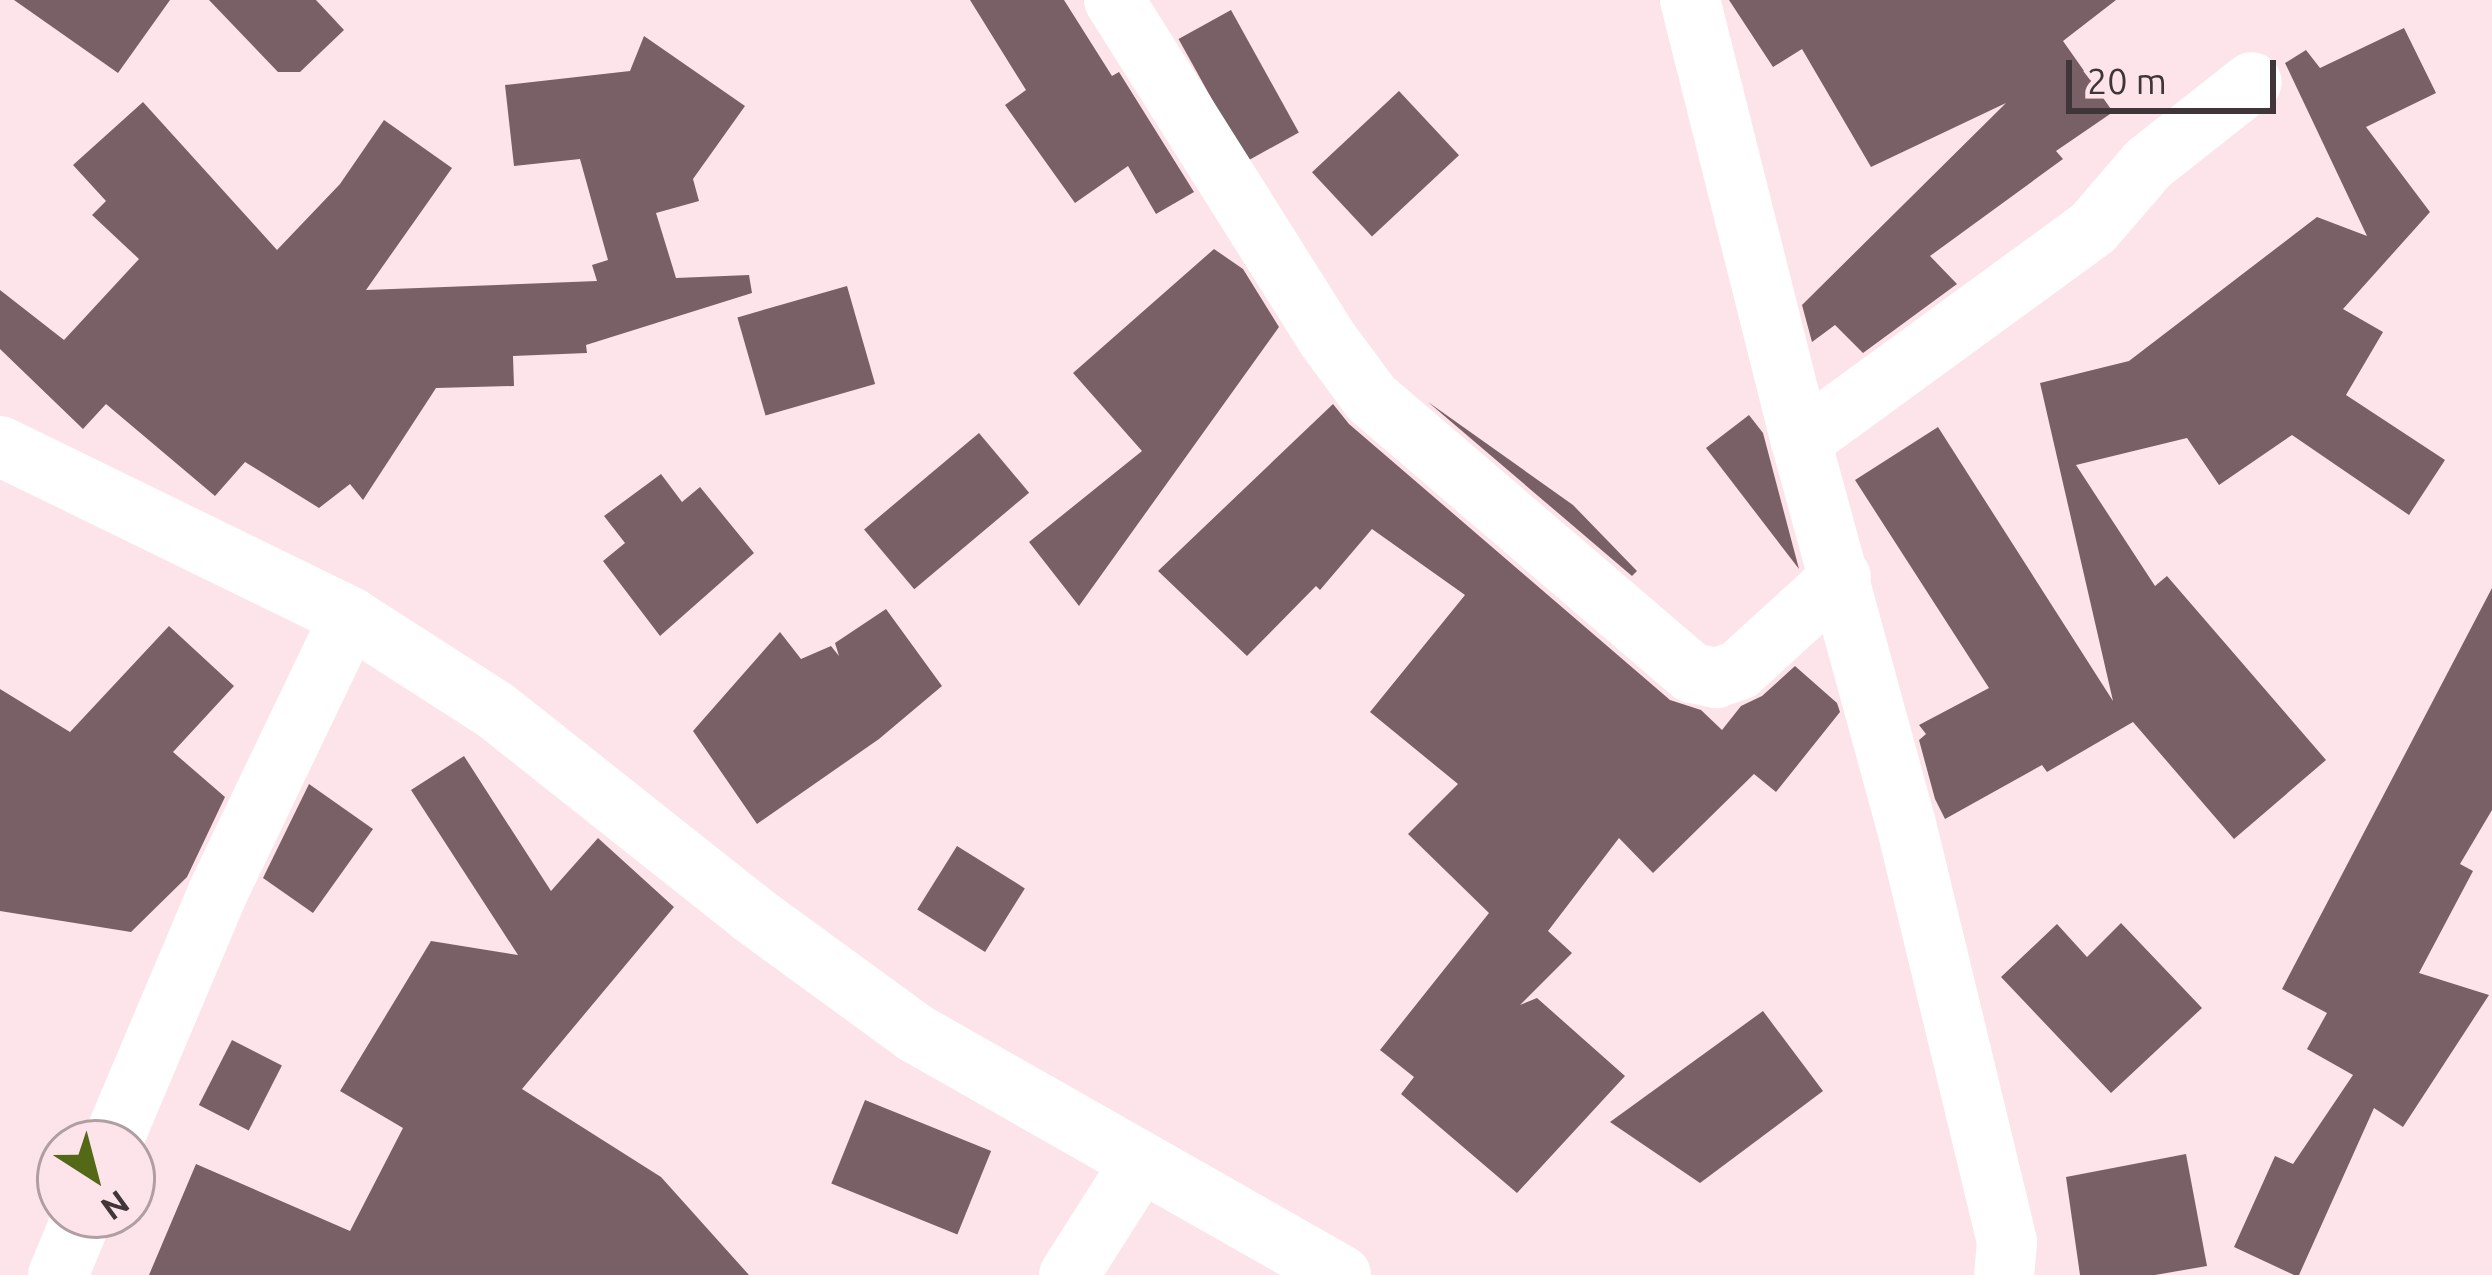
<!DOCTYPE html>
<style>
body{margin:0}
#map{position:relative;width:2492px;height:1275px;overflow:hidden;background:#fce4ea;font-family:Ubuntu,sans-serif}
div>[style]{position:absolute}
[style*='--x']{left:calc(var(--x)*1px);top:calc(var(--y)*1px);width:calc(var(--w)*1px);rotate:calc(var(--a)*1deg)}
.building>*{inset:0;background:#796066;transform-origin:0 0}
.minor>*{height:60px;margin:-30px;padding:0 30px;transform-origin:30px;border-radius:30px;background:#fff}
span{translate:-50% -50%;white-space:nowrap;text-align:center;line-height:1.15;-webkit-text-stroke:12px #fce4ea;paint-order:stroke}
.north{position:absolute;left:36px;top:1119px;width:120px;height:120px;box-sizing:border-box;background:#fce4ea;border:3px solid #b19ea3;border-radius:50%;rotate:144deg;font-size:33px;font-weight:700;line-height:48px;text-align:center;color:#403538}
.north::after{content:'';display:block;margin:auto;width:42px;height:54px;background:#546917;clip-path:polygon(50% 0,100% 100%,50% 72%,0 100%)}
.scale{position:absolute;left:2066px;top:60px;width:210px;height:54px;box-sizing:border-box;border:6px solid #403538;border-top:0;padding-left:15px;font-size:36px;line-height:42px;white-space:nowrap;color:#403538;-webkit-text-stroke:9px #fce4ea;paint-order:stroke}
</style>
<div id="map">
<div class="building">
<div style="clip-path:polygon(14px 0,170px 0,118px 73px)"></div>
<div style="clip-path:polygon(209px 0,316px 0,344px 30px,300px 72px,278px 72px)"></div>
<div style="clip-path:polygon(970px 0,1064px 0,1112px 76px,1119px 72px,1194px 192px,1156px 214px,1128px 166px,1075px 203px,1005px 105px,1026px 90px)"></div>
<div style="clip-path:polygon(1729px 0,2116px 0,2063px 41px,2113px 112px,2056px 151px,2063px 159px,1930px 256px,1957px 284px,1863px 353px,1835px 325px,1812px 342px,1802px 305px,2006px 103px,1871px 167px,1802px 49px,1773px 67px)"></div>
<div style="left:1231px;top:10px;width:140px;height:60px;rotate:61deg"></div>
<div style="clip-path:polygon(2404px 28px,2436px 93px,2366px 127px,2430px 212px,2343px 309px,2383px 332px,2346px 395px,2445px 460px,2409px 515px,2292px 435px,2219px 485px,2187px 438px,2076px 465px,2155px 586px,2167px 576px,2326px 760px,2234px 839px,2133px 722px,2047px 772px,2042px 765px,1945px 819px,1935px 799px,1919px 740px,1926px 734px,1919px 725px,1989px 688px,1855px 480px,1938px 427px,2113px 701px,2040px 383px,2129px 361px,2317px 217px,2367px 236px,2285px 63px,2306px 50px,2320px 68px)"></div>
<div style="clip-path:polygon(644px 36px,745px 106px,693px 179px,699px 201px,656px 213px,676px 278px,749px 275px,752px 293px,586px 345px,587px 353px,513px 356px,514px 386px,436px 388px,363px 500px,350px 484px,319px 508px,245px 462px,215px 496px,106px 404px,83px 429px,0 349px,0 290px,64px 340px,139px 259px,92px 215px,106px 201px,73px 165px,143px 102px,277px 250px,340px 184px,384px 120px,452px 168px,366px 290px,597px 281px,592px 265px,608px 260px,580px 159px,514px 166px,505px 85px,630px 71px)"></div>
<div style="left:1399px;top:91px;width:88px;height:119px;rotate:47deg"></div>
<div style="clip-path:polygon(1214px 249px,1243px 269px,1279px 327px,1079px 606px,1029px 542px,1142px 451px,1073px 373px)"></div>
<div style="left:847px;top:286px;width:102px;height:114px;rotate:74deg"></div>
<div style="clip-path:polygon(1428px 402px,1573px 505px,1637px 571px,1632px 576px)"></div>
<div style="clip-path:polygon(1333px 404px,1349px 424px,1670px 700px,1701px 710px,1722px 730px,1741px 706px,1762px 696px,1795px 666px,1837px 703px,1840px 712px,1776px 792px,1754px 774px,1653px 873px,1619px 838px,1548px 931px,1572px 953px,1520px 1005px,1537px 998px,1625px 1076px,1517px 1193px,1401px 1094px,1414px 1077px,1380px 1050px,1489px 913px,1408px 834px,1458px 784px,1370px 712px,1465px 595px,1372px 529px,1320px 590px,1316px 586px,1247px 656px,1158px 571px)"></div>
<div style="clip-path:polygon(1749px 415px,1763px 433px,1799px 569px,1706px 448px)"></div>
<div style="left:979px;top:433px;width:78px;height:150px;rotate:50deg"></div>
<div style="clip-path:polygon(661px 474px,682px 502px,700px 487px,754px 553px,660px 636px,603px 561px,625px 543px,604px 516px)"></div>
<div style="clip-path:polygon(2492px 588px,2492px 810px,2460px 864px,2473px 871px,2419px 973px,2489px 995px,2403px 1127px,2374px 1108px,2299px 1275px,2294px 1275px,2234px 1247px,2275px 1156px,2293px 1164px,2353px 1075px,2307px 1049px,2327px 1013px,2282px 989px)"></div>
<div style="clip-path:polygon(886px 609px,942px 686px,879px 739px,757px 824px,693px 731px,780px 632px,801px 659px,831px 646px,839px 656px,835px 643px)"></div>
<div style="clip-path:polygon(169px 626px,234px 686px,173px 752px,225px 797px,187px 877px,131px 932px,0 911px,0 689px,70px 732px)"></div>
<div style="clip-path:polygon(464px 756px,551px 891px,598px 838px,674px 907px,522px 1089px,661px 1177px,749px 1275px,149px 1275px,196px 1164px,350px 1231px,403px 1128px,340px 1091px,431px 941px,518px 955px,411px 790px)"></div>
<div style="clip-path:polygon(309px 784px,373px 829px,313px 913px,263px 878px)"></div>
<div style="left:957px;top:846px;width:80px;height:75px;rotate:32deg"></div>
<div style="clip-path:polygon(2121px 923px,2202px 1008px,2111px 1093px,2001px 977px,2057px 924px,2087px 957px)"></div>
<div style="clip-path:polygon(1763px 1011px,1823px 1091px,1700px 1183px,1610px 1122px)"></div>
<div style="left:232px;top:1040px;width:56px;height:73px;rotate:27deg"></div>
<div style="left:865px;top:1100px;width:136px;height:90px;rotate:22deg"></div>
<div style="clip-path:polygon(2186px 1154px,2207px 1266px,2155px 1275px,2080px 1275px,2066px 1177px)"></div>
</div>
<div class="minor">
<div style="--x:1114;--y:0;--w:398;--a:57.8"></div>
<div style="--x:1326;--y:337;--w:76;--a:53.6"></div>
<div style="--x:1371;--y:398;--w:423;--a:40.6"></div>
<div style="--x:1692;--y:673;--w:25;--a:12"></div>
<div style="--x:1716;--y:678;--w:24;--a:-19"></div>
<div style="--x:1739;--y:670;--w:138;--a:-42.4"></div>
<div style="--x:1690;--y:0;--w:455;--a:75.9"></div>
<div style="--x:1801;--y:441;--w:397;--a:74.7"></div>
<div style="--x:1906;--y:824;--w:430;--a:76.4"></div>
<div style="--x:2007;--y:1242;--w:33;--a:95"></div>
<div style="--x:1801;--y:441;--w:361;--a:-36.1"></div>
<div style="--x:2093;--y:228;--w:84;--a:-49.3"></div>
<div style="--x:2148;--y:164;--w:132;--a:-38.3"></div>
<div style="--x:0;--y:446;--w:390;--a:26"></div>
<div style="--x:350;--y:617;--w:172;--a:32.7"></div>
<div style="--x:495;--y:710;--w:328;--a:38.4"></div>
<div style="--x:752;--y:914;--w:202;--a:36.1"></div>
<div style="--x:915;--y:1033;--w:490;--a:29.6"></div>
<div style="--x:112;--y:1143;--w:272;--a:-67.1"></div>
<div style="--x:218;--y:892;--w:305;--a:-64.4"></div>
<div style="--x:58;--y:1275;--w:65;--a:-67.4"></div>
<div style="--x:1069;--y:1275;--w:133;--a:-57.6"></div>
</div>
<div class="north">N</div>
<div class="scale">20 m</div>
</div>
